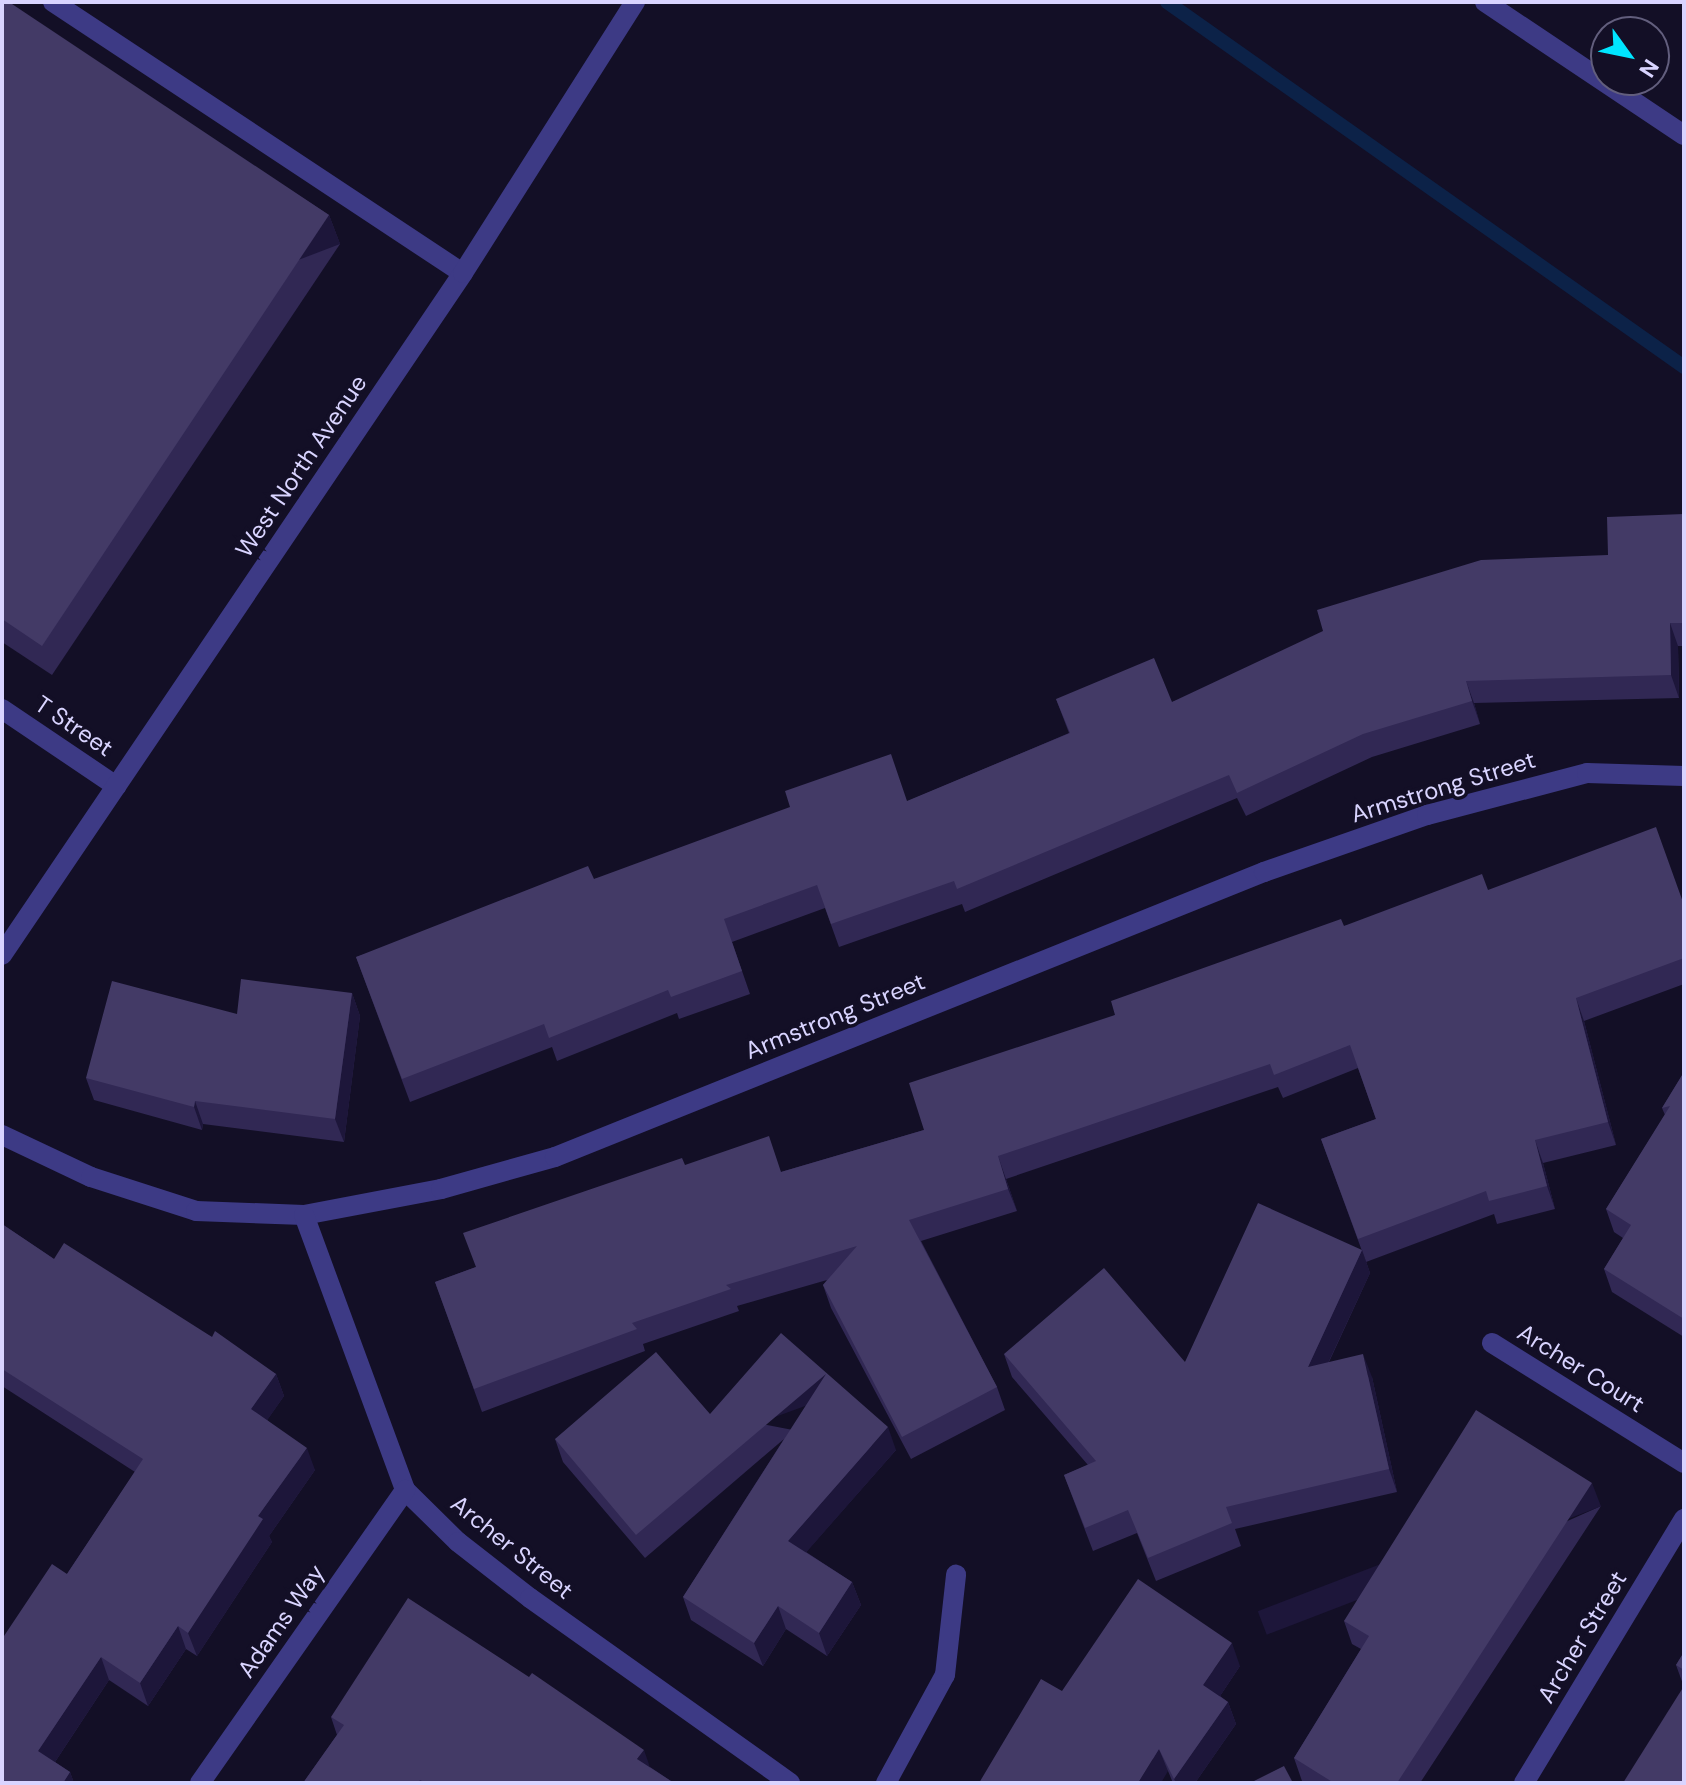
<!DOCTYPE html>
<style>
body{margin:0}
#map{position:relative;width:1686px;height:1785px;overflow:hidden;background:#130f26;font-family:"DM Sans",sans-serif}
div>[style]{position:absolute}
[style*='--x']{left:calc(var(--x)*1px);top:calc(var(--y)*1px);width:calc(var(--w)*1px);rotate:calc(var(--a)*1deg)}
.stream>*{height:14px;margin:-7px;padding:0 7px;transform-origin:7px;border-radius:7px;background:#0c2248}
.minor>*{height:20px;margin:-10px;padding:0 10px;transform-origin:10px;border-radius:10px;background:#3d3a85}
.wall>*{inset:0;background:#312854}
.shaded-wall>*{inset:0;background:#1d163a;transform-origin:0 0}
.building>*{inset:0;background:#433a66}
span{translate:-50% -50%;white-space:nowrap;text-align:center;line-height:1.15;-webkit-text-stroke:7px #130f26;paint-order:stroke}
.street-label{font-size:24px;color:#d9d4ff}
.frame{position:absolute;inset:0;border:4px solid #d9d4ff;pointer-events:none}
.north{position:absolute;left:1590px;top:16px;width:80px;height:80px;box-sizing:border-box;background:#130f26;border:2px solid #625e7d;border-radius:50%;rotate:123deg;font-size:22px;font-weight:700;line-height:32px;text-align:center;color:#d9d4ff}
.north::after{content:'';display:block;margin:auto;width:28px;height:36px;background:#00e5ff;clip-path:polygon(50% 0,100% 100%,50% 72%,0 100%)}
</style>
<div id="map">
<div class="stream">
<div style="--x:1167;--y:2;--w:633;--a:35.22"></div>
</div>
<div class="minor">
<div style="--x:53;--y:2;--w:491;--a:33.5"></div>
<div style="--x:1485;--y:2;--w:239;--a:33.8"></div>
<div style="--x:2;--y:709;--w:138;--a:34"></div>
<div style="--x:2;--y:955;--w:823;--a:-55.94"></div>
<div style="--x:463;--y:273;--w:321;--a:-57.6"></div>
<div style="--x:2;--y:1135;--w:98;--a:25.3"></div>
<div style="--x:91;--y:1177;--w:110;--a:17.9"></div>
<div style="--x:196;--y:1211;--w:108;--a:2.1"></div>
<div style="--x:304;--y:1215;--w:139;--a:-10.7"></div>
<div style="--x:441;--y:1189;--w:118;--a:-15.7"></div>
<div style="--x:555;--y:1157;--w:764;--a:-21.9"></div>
<div style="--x:1264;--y:872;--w:173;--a:-19.3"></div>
<div style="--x:1427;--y:815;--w:165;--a:-14.7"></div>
<div style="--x:1587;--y:773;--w:97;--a:1.8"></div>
<div style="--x:304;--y:1215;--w:293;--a:69.8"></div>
<div style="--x:405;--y:1490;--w:74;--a:44.5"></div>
<div style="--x:458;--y:1542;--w:91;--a:37.9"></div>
<div style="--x:530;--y:1598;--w:319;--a:35.4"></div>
<div style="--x:1492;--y:1343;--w:226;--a:32"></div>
<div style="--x:200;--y:1783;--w:358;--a:-55"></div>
<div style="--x:886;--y:1783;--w:123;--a:-61.4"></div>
<div style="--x:945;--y:1675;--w:101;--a:-83.7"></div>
<div style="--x:1524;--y:1783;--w:309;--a:-58.8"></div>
</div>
<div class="wall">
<div style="clip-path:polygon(2px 2px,329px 215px,340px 244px,52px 675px,2px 642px)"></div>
<div style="clip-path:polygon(1684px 514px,1684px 646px,1678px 646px,1679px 698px,1474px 703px,1480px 724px,1372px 757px,1246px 816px,1237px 798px,965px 912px,962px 904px,839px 947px,825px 908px,732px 942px,750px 994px,679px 1019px,677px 1013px,557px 1061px,552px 1047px,410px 1102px,356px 957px,594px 879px,908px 801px,1069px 733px,1056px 699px,1172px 702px,1608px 555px)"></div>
<div style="clip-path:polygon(1488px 890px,1684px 905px,1684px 984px,1584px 1021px,1616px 1145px,1543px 1163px,1555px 1209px,1497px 1224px,1494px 1214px,1366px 1262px,1321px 1139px,1376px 1119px,1358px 1068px,1283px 1098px,1278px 1087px,1006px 1179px,1017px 1211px,921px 1241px,997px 1387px,1005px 1410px,911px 1459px,831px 1308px,823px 1285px,827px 1280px,737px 1306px,739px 1311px,643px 1344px,645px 1351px,482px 1412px,435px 1282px,476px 1267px,685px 1165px,781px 1172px,924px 1130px,1115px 1015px,1344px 926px)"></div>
<div style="clip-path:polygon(352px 993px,360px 1016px,344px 1142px,203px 1124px,202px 1130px,94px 1100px,86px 1078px,237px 1014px)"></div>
<div style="clip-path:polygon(1684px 1072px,1684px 1337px,1612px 1292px,1604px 1269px,1623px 1238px,1614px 1232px,1606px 1209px,1665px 1115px,1662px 1108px)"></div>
<div style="clip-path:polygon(2px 1224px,54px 1259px,212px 1337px,276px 1374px,284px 1396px,267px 1420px,315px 1470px,269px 1536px,272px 1542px,197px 1656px,186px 1649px,148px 1706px,109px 1680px,55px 1762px,70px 1772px,74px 1783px,2px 1783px,67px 1574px,135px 1472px,2px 1386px)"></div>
<div style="clip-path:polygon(1362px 1250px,1370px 1273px,1329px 1362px,1372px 1377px,1397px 1492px,1235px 1529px,1241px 1546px,1156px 1581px,1137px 1533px,1093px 1551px,1064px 1475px,1088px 1465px,1012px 1377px,1004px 1354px,1185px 1362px)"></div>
<div style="clip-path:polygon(710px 1414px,896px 1450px,806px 1552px,852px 1582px,861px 1605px,827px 1656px,786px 1629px,763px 1666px,691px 1620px,683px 1597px,784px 1439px,645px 1558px,563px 1462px,555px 1439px)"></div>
<div style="clip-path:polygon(1601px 1506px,1420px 1783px,1305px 1783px,1302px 1781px,1294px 1758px,1361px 1649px,1352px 1644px,1344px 1621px)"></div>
<div style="clip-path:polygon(1684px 1652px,1684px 1783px,1684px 1687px,1676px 1665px)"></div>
<div style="clip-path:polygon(1240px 1666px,1220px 1696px,1228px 1702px,1236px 1724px,1195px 1783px,1173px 1783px,1168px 1771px,1062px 1691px)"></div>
<div style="clip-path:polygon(331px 1717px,650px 1767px,674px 1783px,303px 1783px,337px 1735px)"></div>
</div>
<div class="shaded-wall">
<div style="left:329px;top:215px;width:31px;height:518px;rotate:69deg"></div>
<div style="clip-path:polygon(1670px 623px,1678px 646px,1679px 698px,1671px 675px)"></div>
<div style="clip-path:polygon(1466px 681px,1474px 703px,1480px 724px,1472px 701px)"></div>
<div style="clip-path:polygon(352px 993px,360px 1016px,344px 1142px,335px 1119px)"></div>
<div style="clip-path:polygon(1576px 998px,1584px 1021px,1616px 1145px,1608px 1122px)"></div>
<div style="clip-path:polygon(195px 1101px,203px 1124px,202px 1130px,194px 1107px)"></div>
<div style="clip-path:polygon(1535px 1140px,1543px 1163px,1555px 1209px,1547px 1186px)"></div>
<div style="clip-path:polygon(998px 1156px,1006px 1179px,1017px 1211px,1008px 1189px)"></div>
<div style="clip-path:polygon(1362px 1250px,1370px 1273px,1316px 1389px,1308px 1367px)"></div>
<div style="clip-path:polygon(1363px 1354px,1372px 1377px,1397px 1492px,1389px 1469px)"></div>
<div style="clip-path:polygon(276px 1374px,284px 1396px,259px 1432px,251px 1409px)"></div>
<div style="left:826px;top:1374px;width:23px;height:249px;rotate:70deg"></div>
<div style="clip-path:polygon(888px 1427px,896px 1450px,796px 1564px,788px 1541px)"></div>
<div style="clip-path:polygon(307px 1448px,315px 1470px,269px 1536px,272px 1542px,197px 1656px,188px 1633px,258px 1516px)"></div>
<div style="left:1592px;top:1483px;width:25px;height:358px;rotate:69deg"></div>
<div style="clip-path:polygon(852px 1582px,861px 1605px,827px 1656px,819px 1633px)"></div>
<div style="clip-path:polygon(778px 1606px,786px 1629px,763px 1666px,754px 1643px)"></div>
<div style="clip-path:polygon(178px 1626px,186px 1649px,148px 1706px,140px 1683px)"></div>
<div style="clip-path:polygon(1232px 1643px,1240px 1666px,1212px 1708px,1203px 1685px)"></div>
<div style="clip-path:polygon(101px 1657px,109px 1680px,47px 1774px,38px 1751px)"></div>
<div style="clip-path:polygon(1228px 1702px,1236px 1724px,1195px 1783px,1176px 1783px,1174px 1779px)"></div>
<div style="clip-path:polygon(1159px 1749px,1168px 1771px,1161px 1783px,1138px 1783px)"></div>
<div style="clip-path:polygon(644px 1750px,652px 1773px,637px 1759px)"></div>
<div style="clip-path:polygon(70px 1772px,74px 1783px,63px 1783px)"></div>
</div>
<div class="building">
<div style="clip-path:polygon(2px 2px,9px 2px,329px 215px,42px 646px,2px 619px)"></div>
<div style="clip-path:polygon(1684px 514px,1684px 623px,1670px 623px,1671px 675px,1466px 681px,1472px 701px,1363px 734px,1237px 793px,1229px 775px,957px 889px,954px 881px,831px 924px,817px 885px,724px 919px,742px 971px,671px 997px,668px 990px,549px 1038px,544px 1024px,402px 1079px,356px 957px,588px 866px,594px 879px,790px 807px,785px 791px,891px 754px,907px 801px,1070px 733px,1056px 699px,1154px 658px,1172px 702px,1323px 631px,1317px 610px,1481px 560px,1608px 555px,1607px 517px)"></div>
<div style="clip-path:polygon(1656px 827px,1684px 905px,1684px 958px,1576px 998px,1608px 1122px,1535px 1140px,1547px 1186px,1489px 1201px,1486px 1191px,1358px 1239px,1321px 1139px,1376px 1119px,1350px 1045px,1274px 1075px,1270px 1064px,998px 1156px,1008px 1189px,909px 1220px,997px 1387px,902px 1437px,823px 1285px,857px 1246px,726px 1285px,731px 1289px,632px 1323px,637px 1329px,474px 1389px,435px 1282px,476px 1267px,463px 1233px,682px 1158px,685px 1165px,769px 1136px,781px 1172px,924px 1130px,909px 1083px,1115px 1015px,1111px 1001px,1341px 919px,1344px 926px,1482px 874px,1488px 890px)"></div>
<div style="clip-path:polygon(241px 979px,352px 993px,335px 1119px,195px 1101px,194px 1107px,86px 1078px,112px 981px,237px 1014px)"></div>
<div style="clip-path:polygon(1684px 1072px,1684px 1319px,1604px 1269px,1631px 1225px,1606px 1209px,1670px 1106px,1662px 1108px)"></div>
<div style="clip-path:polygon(1258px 1203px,1362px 1250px,1308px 1367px,1363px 1354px,1389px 1469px,1226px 1507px,1232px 1523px,1148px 1558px,1128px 1510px,1085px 1528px,1064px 1475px,1096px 1461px,1004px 1354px,1104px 1268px,1185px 1362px)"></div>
<div style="clip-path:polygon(2px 1224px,54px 1259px,64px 1243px,212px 1337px,215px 1331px,276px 1374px,251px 1409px,307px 1448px,258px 1516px,263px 1519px,188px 1633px,178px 1626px,140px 1683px,101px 1657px,38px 1751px,70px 1772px,63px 1783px,2px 1783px,2px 1639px,52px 1564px,67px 1574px,143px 1459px,2px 1369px)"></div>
<div style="clip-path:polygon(781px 1333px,888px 1427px,788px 1541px,852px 1582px,819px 1633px,778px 1606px,754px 1643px,683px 1597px,826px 1374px,636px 1535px,555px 1439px,656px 1352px,710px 1414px)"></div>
<div style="clip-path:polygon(1476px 1410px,1592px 1483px,1397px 1783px,1334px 1783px,1294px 1758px,1369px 1636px,1344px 1621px)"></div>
<div style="clip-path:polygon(1138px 1579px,1232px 1643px,1203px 1685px,1228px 1702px,1174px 1779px,1159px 1749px,1138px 1783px,979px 1783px,1041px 1679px,1062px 1691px)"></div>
<div style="clip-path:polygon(408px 1598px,529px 1677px,532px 1673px,644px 1750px,637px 1759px,674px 1783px,426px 1783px,420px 1780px,418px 1783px,303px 1783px,344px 1725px,331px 1717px)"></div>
<div style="clip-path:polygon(1684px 1652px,1684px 1670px,1676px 1665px)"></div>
<div style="clip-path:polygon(1684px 1686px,1684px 1783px,1623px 1783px)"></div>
<div style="clip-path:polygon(1284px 1766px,1293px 1783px,1250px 1783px)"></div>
</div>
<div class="street-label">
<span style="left:301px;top:466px;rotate:-56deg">West North Avenue</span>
<span style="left:74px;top:726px;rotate:34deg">T Street</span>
<span style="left:1443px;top:787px;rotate:-17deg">Armstrong Street</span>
<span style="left:835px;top:1016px;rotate:-22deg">Armstrong Street</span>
<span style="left:1581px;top:1368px;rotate:32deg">Archer Court</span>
<span style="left:512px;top:1547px;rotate:39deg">Archer Street</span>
<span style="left:281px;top:1621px;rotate:-55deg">Adams Way</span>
<span style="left:1582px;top:1637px;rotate:-59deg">Archer Street</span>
</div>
<div class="frame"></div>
<div class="north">N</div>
</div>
